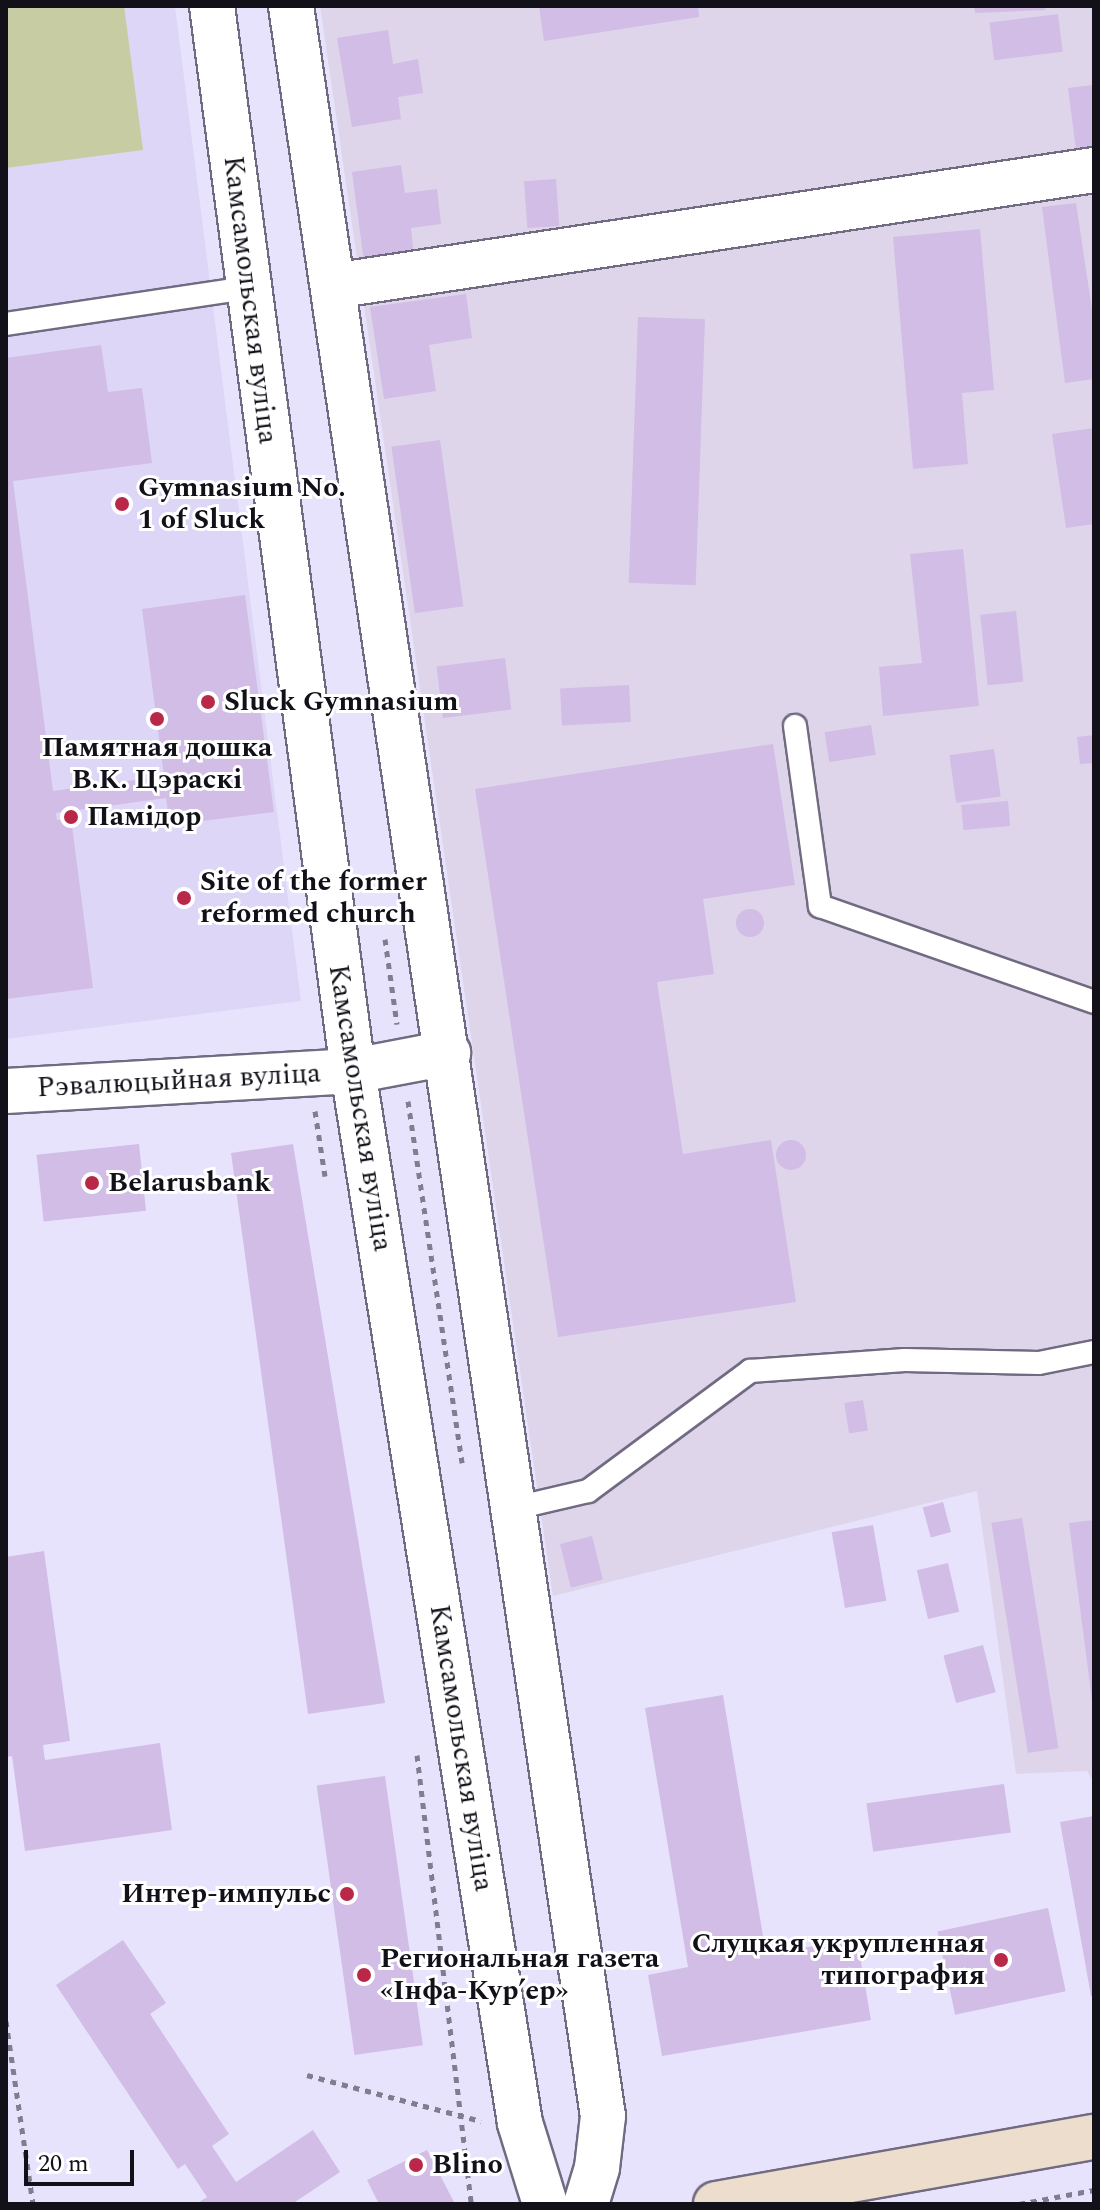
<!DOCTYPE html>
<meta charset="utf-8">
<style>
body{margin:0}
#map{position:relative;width:1100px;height:2210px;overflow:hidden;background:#e8e3fd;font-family:Spectral,serif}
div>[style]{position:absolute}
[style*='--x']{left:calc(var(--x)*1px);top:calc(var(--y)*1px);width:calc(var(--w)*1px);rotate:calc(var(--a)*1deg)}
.built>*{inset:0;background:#ddd6f6}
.industrial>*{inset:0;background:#ded5ea}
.green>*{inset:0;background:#c7cca2}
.building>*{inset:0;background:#d1bde5;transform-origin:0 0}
.round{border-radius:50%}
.path>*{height:5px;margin-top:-2.5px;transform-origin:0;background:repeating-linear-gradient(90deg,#817d8f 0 6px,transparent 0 12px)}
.roads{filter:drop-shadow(2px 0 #716b82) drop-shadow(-2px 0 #716b82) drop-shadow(0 2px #716b82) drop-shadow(0 -2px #716b82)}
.lane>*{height:22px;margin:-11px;padding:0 11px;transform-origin:11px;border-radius:11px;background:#fff}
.street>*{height:44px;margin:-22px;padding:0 22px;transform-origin:22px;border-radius:22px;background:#fff}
.secondary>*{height:44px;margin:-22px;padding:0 22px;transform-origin:22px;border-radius:22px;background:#ecddcd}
.dots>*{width:22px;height:22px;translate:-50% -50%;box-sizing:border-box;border:4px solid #fff;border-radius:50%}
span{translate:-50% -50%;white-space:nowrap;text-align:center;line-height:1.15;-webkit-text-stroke:6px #fff;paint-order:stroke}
.street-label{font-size:28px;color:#121018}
.poi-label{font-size:28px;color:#121018;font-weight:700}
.left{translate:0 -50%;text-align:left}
.right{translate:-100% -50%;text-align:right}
.frame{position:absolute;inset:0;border:8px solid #121018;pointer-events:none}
.scale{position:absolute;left:24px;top:2150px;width:110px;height:36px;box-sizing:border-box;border:4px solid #121018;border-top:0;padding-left:10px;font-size:24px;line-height:28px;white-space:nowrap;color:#121018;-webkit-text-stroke:6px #fff;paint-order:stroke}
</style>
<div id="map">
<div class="built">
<div style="clip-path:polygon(6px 6px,175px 6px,301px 1001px,6px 1039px)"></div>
</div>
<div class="industrial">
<div style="clip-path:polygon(320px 6px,1094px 6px,1094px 1783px,1087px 1771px,1016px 1774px,977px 1491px,553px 1596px)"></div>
</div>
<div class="green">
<div style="clip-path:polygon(6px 6px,124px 6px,143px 150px,6px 168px)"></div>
</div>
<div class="building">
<div style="clip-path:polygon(539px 6px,698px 6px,699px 17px,544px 41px)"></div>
<div style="clip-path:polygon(974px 6px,1045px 6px,1045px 10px,975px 13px)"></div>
<div style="left:1058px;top:14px;width:38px;height:69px;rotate:83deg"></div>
<div style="clip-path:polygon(388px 30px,393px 64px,418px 59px,423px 93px,398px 97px,401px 119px,352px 127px,337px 38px)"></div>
<div style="clip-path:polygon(1094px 85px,1094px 148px,1076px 150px,1068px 88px)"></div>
<div style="clip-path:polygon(401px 165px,405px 193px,437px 189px,441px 224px,411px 228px,414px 256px,364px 262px,352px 172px)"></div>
<div style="left:556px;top:179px;width:47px;height:32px;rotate:86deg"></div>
<div style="clip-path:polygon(1076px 203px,1094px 323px,1094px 379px,1065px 383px,1042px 207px)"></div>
<div style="clip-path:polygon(980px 229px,994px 390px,962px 393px,968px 464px,913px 469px,893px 237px)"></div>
<div style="clip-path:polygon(466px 294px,472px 338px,429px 345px,436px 391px,384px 399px,370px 307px)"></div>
<div style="left:638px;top:317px;width:67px;height:266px;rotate:2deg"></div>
<div style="clip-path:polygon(101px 345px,108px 392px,142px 388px,152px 463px,13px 481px,53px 791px,164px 776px,142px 609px,245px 595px,274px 812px,170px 825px,166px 798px,56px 813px,57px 820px,71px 818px,93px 988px,6px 999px,6px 358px)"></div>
<div style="clip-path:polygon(1094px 428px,1094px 524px,1066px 528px,1052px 434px)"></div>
<div style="left:440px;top:440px;width:168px;height:49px;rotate:82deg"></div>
<div style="clip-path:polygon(963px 549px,979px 706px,883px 716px,879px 667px,922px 663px,910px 554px)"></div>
<div style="left:1016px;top:611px;width:71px;height:36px;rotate:84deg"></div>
<div style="left:505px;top:658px;width:52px;height:69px;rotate:83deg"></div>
<div style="left:629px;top:685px;width:37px;height:69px;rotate:87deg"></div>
<div style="left:871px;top:725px;width:30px;height:47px;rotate:81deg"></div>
<div style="clip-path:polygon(1094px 735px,1094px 763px,1080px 764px,1077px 737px)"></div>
<div style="clip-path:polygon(773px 744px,795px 885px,703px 899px,714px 974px,657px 982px,683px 1154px,771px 1140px,796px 1302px,558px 1337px,475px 789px)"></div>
<div style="left:994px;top:749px;width:48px;height:45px;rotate:82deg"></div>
<div style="left:1008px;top:801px;width:25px;height:47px;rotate:85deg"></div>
<div class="round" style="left:736px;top:909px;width:28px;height:28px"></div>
<div class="round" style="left:776px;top:1140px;width:30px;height:30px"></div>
<div style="left:139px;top:1144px;width:67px;height:103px;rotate:84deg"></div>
<div style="clip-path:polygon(293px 1144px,385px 1703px,308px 1714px,231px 1153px)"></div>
<div style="left:863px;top:1400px;width:31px;height:19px;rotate:81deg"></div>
<div style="left:943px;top:1502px;width:31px;height:21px;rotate:75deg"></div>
<div style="left:1022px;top:1518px;width:233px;height:31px;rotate:81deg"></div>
<div style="clip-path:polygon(1094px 1520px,1094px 1700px,1092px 1700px,1069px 1523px)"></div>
<div style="left:873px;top:1525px;width:77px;height:42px;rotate:80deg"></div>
<div style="left:592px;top:1536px;width:45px;height:33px;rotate:76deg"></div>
<div style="clip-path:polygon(44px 1551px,70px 1741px,43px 1745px,45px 1760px,160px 1743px,172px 1830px,25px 1851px,12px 1756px,6px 1757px,6px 1557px)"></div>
<div style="left:948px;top:1563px;width:50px;height:32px;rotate:77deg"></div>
<div style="left:983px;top:1645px;width:49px;height:41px;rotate:75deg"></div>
<div style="clip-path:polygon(723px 1695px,766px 1954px,857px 1939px,871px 2020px,662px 2056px,648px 1975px,688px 1967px,645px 1708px)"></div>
<div style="left:385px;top:1776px;width:272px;height:69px;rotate:82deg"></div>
<div style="left:1004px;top:1784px;width:49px;height:139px;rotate:82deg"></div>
<div style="clip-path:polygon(1094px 1816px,1094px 1996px,1091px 1996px,1060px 1822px)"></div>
<div style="left:1048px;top:1908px;width:85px;height:113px;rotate:78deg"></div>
<div style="clip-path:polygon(123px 1940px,166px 2003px,150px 2014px,229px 2134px,212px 2146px,236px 2182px,313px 2130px,340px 2172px,292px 2204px,196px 2204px,207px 2197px,185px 2164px,178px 2169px,56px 1985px)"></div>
<div style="clip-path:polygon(427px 2150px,455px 2204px,379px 2204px,367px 2180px)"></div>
</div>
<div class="path">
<div style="--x:385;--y:939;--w:86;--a:82"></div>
<div style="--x:408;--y:1101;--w:366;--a:81.5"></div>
<div style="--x:315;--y:1111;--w:66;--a:81.3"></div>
<div style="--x:417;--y:1755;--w:452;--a:83.1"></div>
<div style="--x:6;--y:2021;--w:185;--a:81.6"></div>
<div style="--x:307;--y:2075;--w:180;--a:14.8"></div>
<div style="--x:1019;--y:2204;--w:76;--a:-10.6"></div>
</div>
<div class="roads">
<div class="lane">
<div style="--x:6;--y:324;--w:245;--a:-8.5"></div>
<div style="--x:795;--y:726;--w:182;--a:82.1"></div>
<div style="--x:820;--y:906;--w:290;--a:19.3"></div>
<div style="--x:511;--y:1509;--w:79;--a:-13.2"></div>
<div style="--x:588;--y:1491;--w:202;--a:-36.5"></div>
<div style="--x:750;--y:1371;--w:155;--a:-4.1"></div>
<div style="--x:905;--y:1360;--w:134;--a:1.3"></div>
<div style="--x:1039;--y:1363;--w:56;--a:-11.3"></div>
</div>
<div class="street">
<div style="--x:212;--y:6;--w:1074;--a:82.46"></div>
<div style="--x:353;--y:1071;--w:1065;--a:80.98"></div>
<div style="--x:520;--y:2123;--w:85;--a:72.8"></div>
<div style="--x:291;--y:6;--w:2133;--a:81.59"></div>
<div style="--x:603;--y:2116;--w:52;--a:96.6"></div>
<div style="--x:597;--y:2168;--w:38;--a:107"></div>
<div style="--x:333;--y:286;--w:770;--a:-8.67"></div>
<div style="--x:6;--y:1091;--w:348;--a:-3.3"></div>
<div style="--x:353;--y:1071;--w:97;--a:-10.7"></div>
</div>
<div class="secondary">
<div style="--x:716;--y:2204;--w:384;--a:-10.1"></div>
</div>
</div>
<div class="dots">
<div style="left:122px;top:504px;background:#b92848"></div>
<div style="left:208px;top:702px;background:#b92848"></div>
<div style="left:157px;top:719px;background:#b92848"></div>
<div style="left:71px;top:817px;background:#b92848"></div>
<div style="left:184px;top:898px;background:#b92848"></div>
<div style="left:92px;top:1183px;background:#b92848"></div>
<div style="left:347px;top:1894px;background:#b92848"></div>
<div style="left:1001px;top:1960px;background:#b92848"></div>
<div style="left:364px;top:1975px;background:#b92848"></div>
<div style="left:416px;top:2165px;background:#b92848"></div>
</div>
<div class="street-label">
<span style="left:250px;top:300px;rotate:83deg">Камсамольская вуліца</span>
<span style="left:179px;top:1081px;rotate:-3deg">Рэвалюцыйная вуліца</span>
<span style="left:360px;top:1108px;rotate:81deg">Камсамольская вуліца</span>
<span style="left:461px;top:1748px;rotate:81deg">Камсамольская вуліца</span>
</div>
<div class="poi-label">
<span class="left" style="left:138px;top:504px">Gymnasium No.<br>1 of Sluck</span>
<span class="left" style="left:224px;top:702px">Sluck Gymnasium</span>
<span style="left:157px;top:764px">Памятная дошка<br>В.К. Цэраскі</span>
<span class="left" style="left:87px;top:817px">Памідор</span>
<span class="left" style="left:200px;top:898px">Site of the former<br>reformed church</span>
<span class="left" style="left:108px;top:1183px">Belarusbank</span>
<span class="right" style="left:331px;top:1894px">Интер-импульс</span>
<span class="right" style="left:985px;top:1960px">Слуцкая укрупленная<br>типография</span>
<span class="left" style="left:380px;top:1975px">Региональная газета<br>«Інфа-Курʼер»</span>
<span class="left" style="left:432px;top:2165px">Blino</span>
</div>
<div class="frame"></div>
<div class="scale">20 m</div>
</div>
